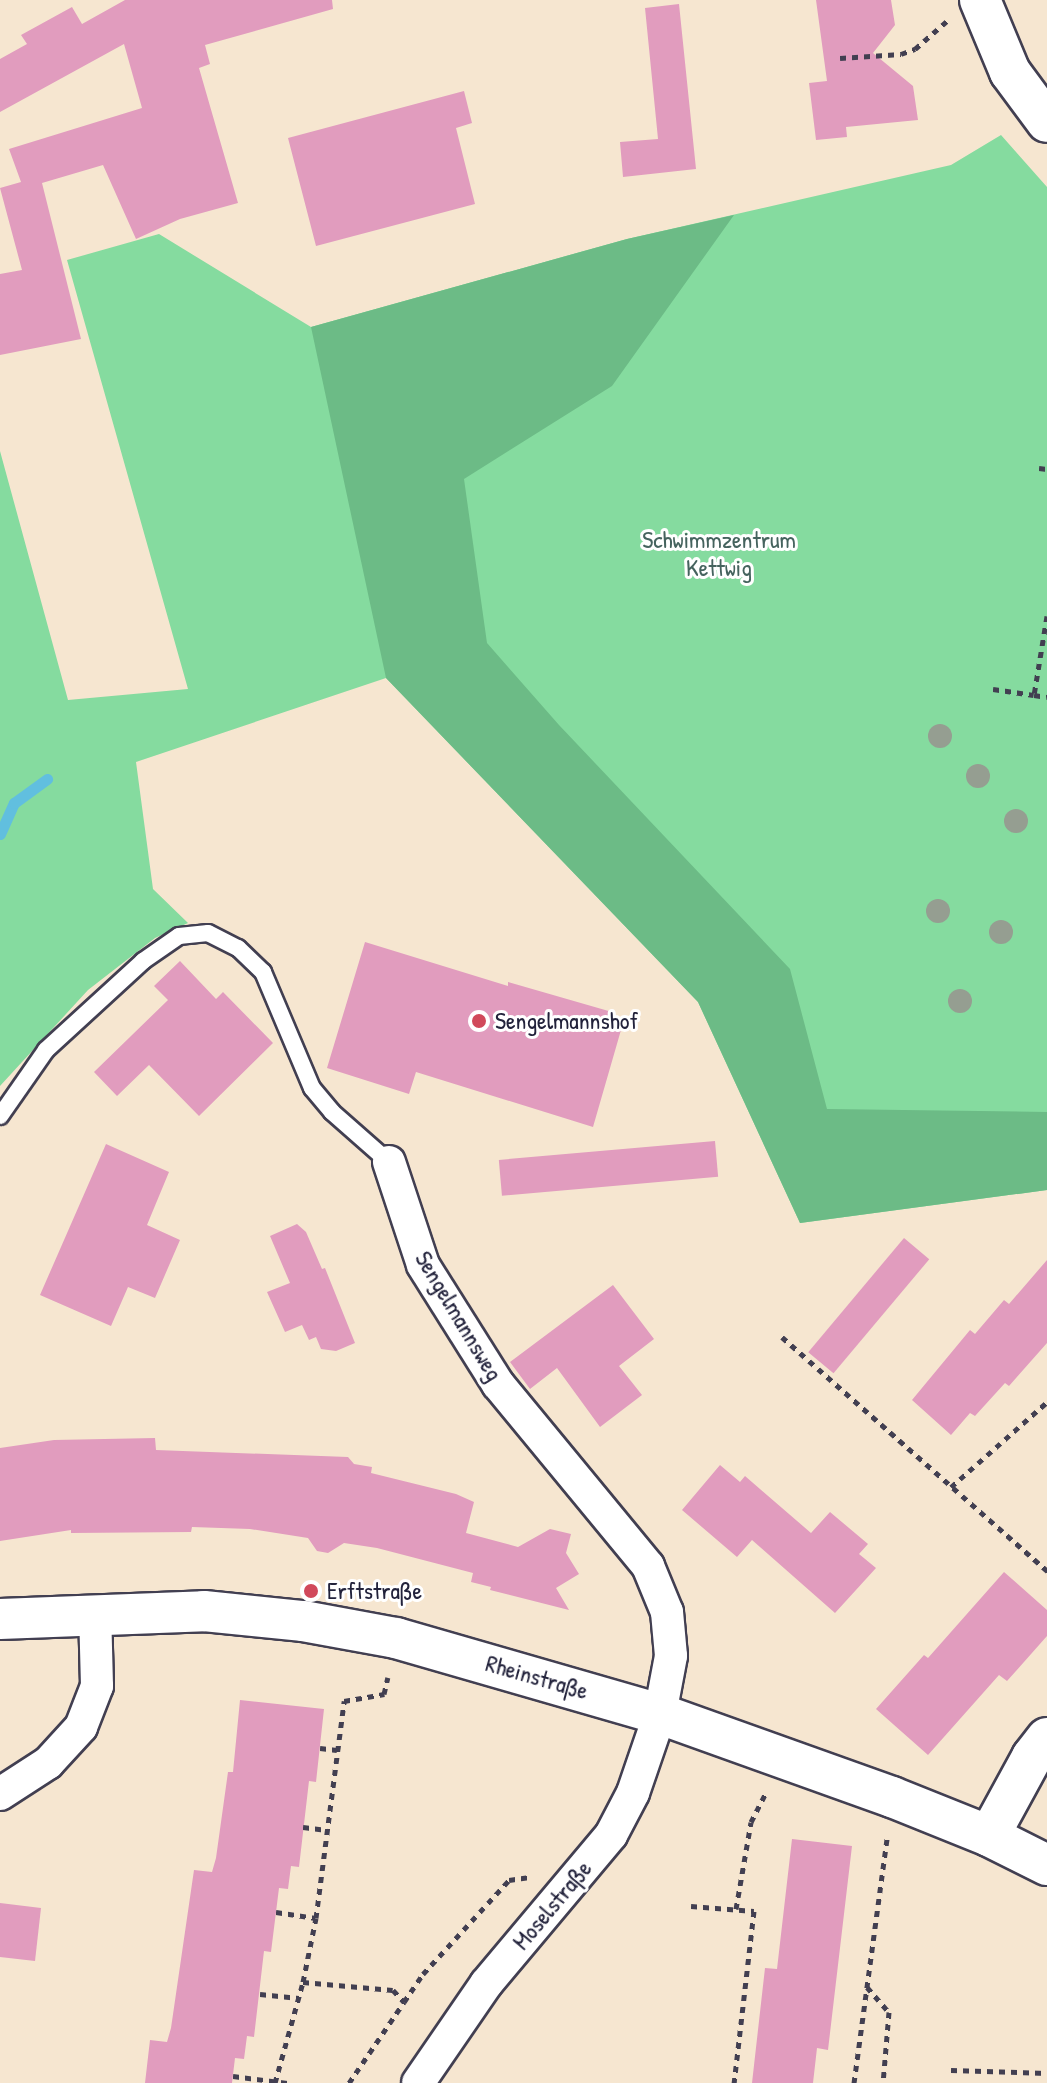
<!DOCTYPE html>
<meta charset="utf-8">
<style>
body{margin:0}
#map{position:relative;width:1047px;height:2083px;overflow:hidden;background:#f6e6d0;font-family:"Patrick Hand",sans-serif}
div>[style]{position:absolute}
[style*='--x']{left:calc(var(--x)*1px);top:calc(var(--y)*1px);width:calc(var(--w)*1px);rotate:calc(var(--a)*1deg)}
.green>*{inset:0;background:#85db9f}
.forest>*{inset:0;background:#6cbb86}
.stream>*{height:11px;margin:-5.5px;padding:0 5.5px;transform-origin:5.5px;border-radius:5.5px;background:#61bfdf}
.building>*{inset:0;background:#e19cbe;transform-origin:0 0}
.path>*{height:5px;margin-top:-2.5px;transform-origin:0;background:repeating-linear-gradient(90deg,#423f51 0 6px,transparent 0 12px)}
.roads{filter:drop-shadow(2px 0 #423f51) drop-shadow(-2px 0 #423f51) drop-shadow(0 2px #423f51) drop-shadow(0 -2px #423f51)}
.service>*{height:16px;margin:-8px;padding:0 8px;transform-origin:8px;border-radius:8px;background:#fff}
.minor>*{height:32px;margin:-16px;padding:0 16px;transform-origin:16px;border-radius:16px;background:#fff}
.tertiary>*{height:40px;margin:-20px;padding:0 20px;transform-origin:20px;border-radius:20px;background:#fff}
.trees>*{width:24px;height:24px;margin:-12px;border-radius:50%;background:#959e91}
.dots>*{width:22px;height:22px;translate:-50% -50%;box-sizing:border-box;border:4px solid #fff;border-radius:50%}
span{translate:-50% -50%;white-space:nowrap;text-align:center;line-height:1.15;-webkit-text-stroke:6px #fff;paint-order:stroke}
.park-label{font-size:24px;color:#45635e}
.poi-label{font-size:24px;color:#22223b}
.left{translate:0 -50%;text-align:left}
.street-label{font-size:24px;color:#22223b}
</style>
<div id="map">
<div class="green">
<div style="clip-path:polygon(1001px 135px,1047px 187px,1047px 1190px,800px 1223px,698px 1002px,386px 678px,136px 762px,153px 889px,188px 923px,155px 938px,88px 990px,0 1086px,0 451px,68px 700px,188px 689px,67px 260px,159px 234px,311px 327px,627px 239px,951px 165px)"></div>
</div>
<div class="forest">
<div style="clip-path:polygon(734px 215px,612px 386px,464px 479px,487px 643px,559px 725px,790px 969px,827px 1109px,1047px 1112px,1047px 1190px,800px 1223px,698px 1002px,386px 678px,311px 327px,627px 239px)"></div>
</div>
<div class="stream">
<div style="--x:0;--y:834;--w:34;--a:-66"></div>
<div style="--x:14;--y:803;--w:41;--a:-36"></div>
</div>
<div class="building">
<div style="clip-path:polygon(125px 0,332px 0,333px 9px,205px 45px,210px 64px,199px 68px,238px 203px,180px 219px,136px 239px,103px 165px,42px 183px,81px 339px,0 355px,0 274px,22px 270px,0 188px,21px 182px,9px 149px,142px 108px,124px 44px,0 112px,0 59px,27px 44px,21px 35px,72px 7px,82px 24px)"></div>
<div style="clip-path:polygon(816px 0,891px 0,895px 25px,873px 53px,913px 86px,918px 120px,846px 127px,847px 137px,816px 140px,809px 83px,827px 81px)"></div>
<div style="clip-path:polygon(679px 4px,696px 169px,623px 177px,620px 142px,658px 139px,645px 8px)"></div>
<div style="clip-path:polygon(464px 91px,472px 123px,456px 128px,475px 204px,316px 246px,288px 138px)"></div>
<div style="clip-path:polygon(365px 942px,508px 986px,508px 982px,612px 1012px,621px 1030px,593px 1127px,416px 1072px,409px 1094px,327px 1068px)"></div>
<div style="clip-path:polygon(180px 961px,216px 999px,223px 992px,273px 1043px,199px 1116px,149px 1065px,117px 1096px,94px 1072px,168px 1000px,154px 986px)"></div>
<div style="left:715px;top:1141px;width:36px;height:217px;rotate:85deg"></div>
<div style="clip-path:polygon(106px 1144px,169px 1172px,147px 1225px,180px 1240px,155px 1298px,128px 1287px,111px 1326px,40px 1295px)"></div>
<div style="clip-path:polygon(297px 1224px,306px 1232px,322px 1269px,325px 1268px,355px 1343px,336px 1351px,321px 1349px,316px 1337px,309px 1340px,302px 1325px,285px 1332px,267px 1292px,290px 1283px,270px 1236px)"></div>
<div style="left:904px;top:1238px;width:33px;height:149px;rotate:40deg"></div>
<div style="clip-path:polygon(1047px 1260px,1047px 1343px,1009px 1386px,1005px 1383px,975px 1416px,970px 1413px,951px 1435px,912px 1400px,970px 1330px,975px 1334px,1004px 1300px,1009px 1304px)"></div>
<div style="clip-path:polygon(613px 1285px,654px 1339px,619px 1366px,642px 1395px,600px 1427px,557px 1368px,530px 1389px,510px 1362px)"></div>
<div style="clip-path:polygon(155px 1438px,156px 1450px,348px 1457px,354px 1464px,372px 1467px,371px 1473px,456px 1494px,474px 1502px,466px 1533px,518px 1547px,550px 1529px,571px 1534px,566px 1553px,579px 1574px,556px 1588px,569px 1610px,490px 1590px,491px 1587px,471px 1582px,473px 1573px,377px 1548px,344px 1543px,328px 1553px,317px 1551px,308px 1538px,250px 1529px,192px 1527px,191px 1532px,71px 1533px,71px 1530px,0 1541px,0 1448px,54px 1440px)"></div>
<div style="clip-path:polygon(720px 1465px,740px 1482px,745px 1476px,811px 1533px,830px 1512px,868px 1544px,859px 1554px,876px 1568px,835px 1613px,752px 1540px,737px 1557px,682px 1510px)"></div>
<div style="clip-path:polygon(1004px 1572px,1047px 1610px,1047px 1636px,1007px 1681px,999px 1675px,928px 1755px,876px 1709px,924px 1655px,928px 1658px)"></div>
<div style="clip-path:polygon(240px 1700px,324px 1709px,316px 1782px,309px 1781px,299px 1867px,291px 1866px,288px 1889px,279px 1888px,271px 1952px,264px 1951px,254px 2037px,247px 2036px,244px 2059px,235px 2058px,232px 2083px,145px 2083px,150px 2040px,167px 2042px,171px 2028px,194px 1870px,212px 1872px,216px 1858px,228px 1772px,233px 1772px)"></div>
<div style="clip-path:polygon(792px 1839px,852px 1846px,828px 2050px,817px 2048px,813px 2083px,752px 2083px,765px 1968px,777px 1969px)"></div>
<div style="clip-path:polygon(0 1903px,41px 1908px,35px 1961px,0 1957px)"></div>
</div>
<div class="path">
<div style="--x:840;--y:58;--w:61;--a:-3.8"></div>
<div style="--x:901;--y:54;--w:15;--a:-20"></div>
<div style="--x:915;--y:49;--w:43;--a:-41.2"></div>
<div style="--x:1039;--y:468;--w:8;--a:7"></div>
<div style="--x:1047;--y:616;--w:80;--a:99.3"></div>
<div style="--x:1034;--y:695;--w:13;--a:9"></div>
<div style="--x:993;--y:689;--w:41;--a:8.3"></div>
<div style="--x:782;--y:1337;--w:354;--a:41.4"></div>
<div style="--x:951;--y:1487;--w:128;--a:-41.5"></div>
<div style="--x:320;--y:1748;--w:17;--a:7"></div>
<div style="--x:303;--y:1827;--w:24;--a:7"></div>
<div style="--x:691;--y:1906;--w:63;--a:4.5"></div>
<div style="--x:754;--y:1911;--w:173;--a:96.6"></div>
<div style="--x:736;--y:1909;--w:88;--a:-80.2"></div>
<div style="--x:751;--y:1822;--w:35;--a:-63"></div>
<div style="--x:276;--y:1912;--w:40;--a:8.5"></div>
<div style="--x:303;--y:1982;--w:90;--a:5.1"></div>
<div style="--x:393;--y:1990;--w:16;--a:47"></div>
<div style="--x:404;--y:2002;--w:34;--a:-56"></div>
<div style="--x:423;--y:1974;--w:127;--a:-47.5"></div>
<div style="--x:509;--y:1880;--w:21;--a:-8"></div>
<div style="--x:867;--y:1987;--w:33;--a:49"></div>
<div style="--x:889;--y:2012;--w:71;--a:94.8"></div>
<div style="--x:260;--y:1994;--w:39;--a:6"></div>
<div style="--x:951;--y:2070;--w:96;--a:1.8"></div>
<div style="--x:233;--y:2076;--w:55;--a:7.3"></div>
<div style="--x:275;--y:2083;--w:105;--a:-74.5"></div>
<div style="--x:303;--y:1982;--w:65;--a:-78.5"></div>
<div style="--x:316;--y:1918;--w:219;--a:-82.6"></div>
<div style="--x:344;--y:1701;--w:41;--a:-9.9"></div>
<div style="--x:384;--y:1694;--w:17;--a:-77"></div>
<div style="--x:349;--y:2083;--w:98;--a:-55.8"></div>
<div style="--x:854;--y:2083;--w:247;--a:-82.3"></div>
</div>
<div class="roads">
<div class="service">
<div style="--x:0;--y:1116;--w:80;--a:-55.1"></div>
<div style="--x:46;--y:1050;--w:132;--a:-42.5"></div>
<div style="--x:143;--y:961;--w:44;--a:-34.8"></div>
<div style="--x:179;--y:936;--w:29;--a:-6"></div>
<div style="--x:208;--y:933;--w:34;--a:27"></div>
<div style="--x:238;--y:948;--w:35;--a:44"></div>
<div style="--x:263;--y:972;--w:126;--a:67.1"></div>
<div style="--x:312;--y:1088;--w:31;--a:50"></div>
<div style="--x:332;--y:1112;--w:76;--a:41.3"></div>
</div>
<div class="minor">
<div style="--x:389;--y:1162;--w:108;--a:71.7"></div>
<div style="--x:423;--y:1265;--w:141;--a:57.8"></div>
<div style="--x:498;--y:1384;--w:236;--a:50.5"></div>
<div style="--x:648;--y:1566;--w:50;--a:67.6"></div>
<div style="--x:667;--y:1612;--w:44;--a:84.8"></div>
<div style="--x:671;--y:1656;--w:59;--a:100.7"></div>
<div style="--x:660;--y:1714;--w:83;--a:108.9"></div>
<div style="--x:633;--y:1793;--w:47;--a:117.6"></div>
<div style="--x:611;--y:1835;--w:194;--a:130"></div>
<div style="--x:486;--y:1984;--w:120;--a:124.5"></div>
<div style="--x:0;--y:1794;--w:57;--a:-32.9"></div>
<div style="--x:48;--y:1763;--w:49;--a:-47.5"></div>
<div style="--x:81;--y:1727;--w:44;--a:-68.7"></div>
<div style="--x:97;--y:1686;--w:74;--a:-91.5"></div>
</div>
<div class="tertiary">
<div style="--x:980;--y:0;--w:78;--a:67.4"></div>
<div style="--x:1010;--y:72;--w:62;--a:53.5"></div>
<div style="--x:0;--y:1619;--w:204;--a:-2.2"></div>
<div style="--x:204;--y:1611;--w:100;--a:5.8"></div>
<div style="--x:303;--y:1621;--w:95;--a:10.4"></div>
<div style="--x:396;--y:1638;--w:275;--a:16.1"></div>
<div style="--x:660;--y:1714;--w:246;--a:19.7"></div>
<div style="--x:892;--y:1797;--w:105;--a:21.9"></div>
<div style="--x:989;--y:1836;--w:65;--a:26.6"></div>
<div style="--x:989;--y:1836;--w:90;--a:-61.4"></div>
<div style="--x:1032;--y:1757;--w:24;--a:-52"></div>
</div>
</div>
<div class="trees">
<div style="left:940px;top:736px"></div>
<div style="left:978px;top:776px"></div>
<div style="left:1016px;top:821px"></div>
<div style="left:938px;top:911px"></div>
<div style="left:1001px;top:932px"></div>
<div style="left:960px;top:1001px"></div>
</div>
<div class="dots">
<div style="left:479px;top:1021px;background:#d1495b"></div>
<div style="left:311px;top:1591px;background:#d1495b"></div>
</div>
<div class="park-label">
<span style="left:719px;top:554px">Schwimmzentrum<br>Kettwig</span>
</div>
<div class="poi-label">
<span class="left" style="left:495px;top:1021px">Sengelmannshof</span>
<span class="left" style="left:327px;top:1591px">Erftstraße</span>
</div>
<div class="street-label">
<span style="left:459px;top:1316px;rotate:59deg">Sengelmannsweg</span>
<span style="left:537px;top:1677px;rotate:16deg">Rheinstraße</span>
<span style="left:552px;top:1905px;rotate:-50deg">Moselstraße</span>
</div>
</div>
